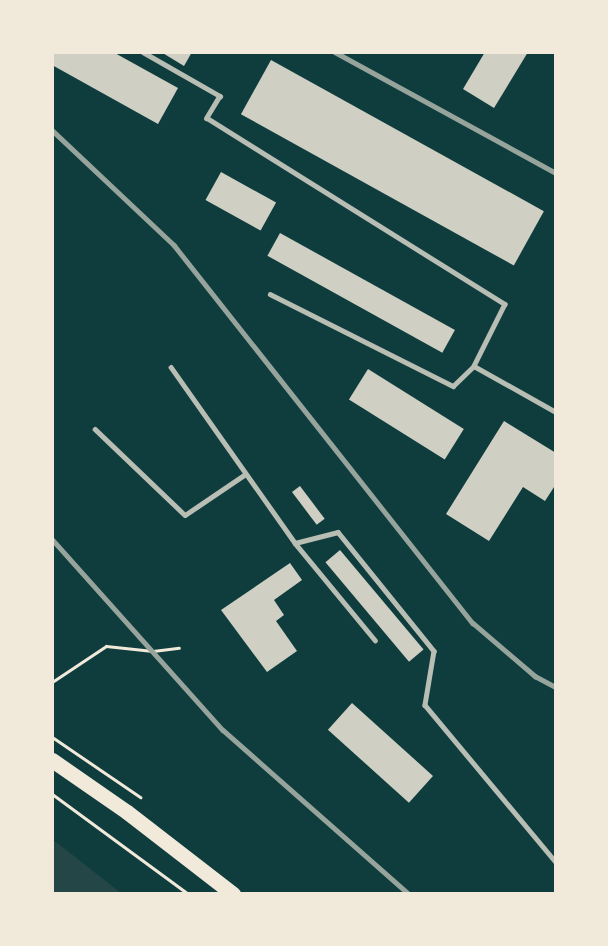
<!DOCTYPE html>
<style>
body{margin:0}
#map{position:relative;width:608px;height:946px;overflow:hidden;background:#0f3d3e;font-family:Roboto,sans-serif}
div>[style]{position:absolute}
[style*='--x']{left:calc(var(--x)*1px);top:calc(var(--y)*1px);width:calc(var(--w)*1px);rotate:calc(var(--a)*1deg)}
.green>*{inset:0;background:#244646}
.building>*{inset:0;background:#cfcfc3;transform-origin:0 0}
.path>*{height:3px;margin:-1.5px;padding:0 1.5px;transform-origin:1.5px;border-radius:1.5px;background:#f1e9da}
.service>*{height:4.5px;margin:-2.25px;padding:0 2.25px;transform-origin:2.25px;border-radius:2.25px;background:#b8beb3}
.primary>*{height:15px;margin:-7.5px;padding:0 7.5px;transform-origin:7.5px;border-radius:7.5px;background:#f1e9da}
.rail>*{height:4.5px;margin:-2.25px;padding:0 2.25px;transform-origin:2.25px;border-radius:2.25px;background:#97a49c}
span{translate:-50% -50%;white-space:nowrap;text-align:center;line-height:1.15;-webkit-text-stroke:5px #f1e9da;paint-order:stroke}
.frame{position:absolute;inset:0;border:54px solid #f1e9da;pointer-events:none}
</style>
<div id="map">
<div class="green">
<div style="clip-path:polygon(52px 841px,56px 842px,121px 893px,53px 893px)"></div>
</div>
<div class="building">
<div style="clip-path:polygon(52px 52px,113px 52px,178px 88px,158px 124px,52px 65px)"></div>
<div style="clip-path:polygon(161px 52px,192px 52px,184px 66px)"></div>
<div style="clip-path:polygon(485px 52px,528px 52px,494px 108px,463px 89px)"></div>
<div style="left:271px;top:60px;width:312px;height:62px;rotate:29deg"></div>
<div style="left:221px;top:172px;width:63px;height:32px;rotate:29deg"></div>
<div style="left:280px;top:233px;width:200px;height:26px;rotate:29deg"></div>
<div style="left:368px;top:369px;width:113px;height:36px;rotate:32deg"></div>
<div style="clip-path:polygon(504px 421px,556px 453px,556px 484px,545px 501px,523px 487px,489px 541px,446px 514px)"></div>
<div style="left:300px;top:486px;width:41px;height:10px;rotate:53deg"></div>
<div style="left:340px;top:550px;width:130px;height:19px;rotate:50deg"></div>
<div style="clip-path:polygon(290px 563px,302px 580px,274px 600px,284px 615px,276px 621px,297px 651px,267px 672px,221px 610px)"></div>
<div style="left:352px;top:703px;width:109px;height:36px;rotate:42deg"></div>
</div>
<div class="path">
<div style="--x:52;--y:682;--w:65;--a:-33.7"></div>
<div style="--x:106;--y:646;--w:47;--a:6.1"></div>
<div style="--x:153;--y:651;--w:26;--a:-7"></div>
<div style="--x:52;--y:737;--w:107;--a:34.3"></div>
<div style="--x:52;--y:794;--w:169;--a:36.3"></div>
</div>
<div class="service">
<div style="--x:143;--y:52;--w:89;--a:29.7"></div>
<div style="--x:220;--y:96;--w:26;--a:121"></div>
<div style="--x:207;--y:118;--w:351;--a:32"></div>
<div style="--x:505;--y:304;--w:69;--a:116.6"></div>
<div style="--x:474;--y:366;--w:94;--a:29.3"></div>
<div style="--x:270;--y:294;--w:205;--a:26.7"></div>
<div style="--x:453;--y:386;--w:29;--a:-44"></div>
<div style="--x:171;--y:367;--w:215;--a:54.8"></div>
<div style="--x:295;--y:543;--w:44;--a:-14.3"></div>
<div style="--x:338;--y:532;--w:153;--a:51.1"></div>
<div style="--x:434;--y:651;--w:55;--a:99.5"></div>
<div style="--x:425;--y:705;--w:204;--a:50.2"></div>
<div style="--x:95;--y:429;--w:124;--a:43.7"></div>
<div style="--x:185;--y:515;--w:71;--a:-34.1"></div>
<div style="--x:295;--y:543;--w:126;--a:50.5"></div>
</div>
<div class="primary">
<div style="--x:52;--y:760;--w:91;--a:34.7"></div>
<div style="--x:127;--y:812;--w:134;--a:37.7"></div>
</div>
<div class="rail">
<div style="--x:335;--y:52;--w:252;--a:28.7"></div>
<div style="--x:52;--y:130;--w:168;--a:43.3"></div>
<div style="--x:174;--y:245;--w:482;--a:51.7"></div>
<div style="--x:473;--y:623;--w:82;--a:40.5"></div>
<div style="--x:535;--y:676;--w:24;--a:28"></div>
<div style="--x:52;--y:539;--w:256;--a:48.2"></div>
<div style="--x:223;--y:730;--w:248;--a:41.4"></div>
</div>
<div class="frame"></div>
</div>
